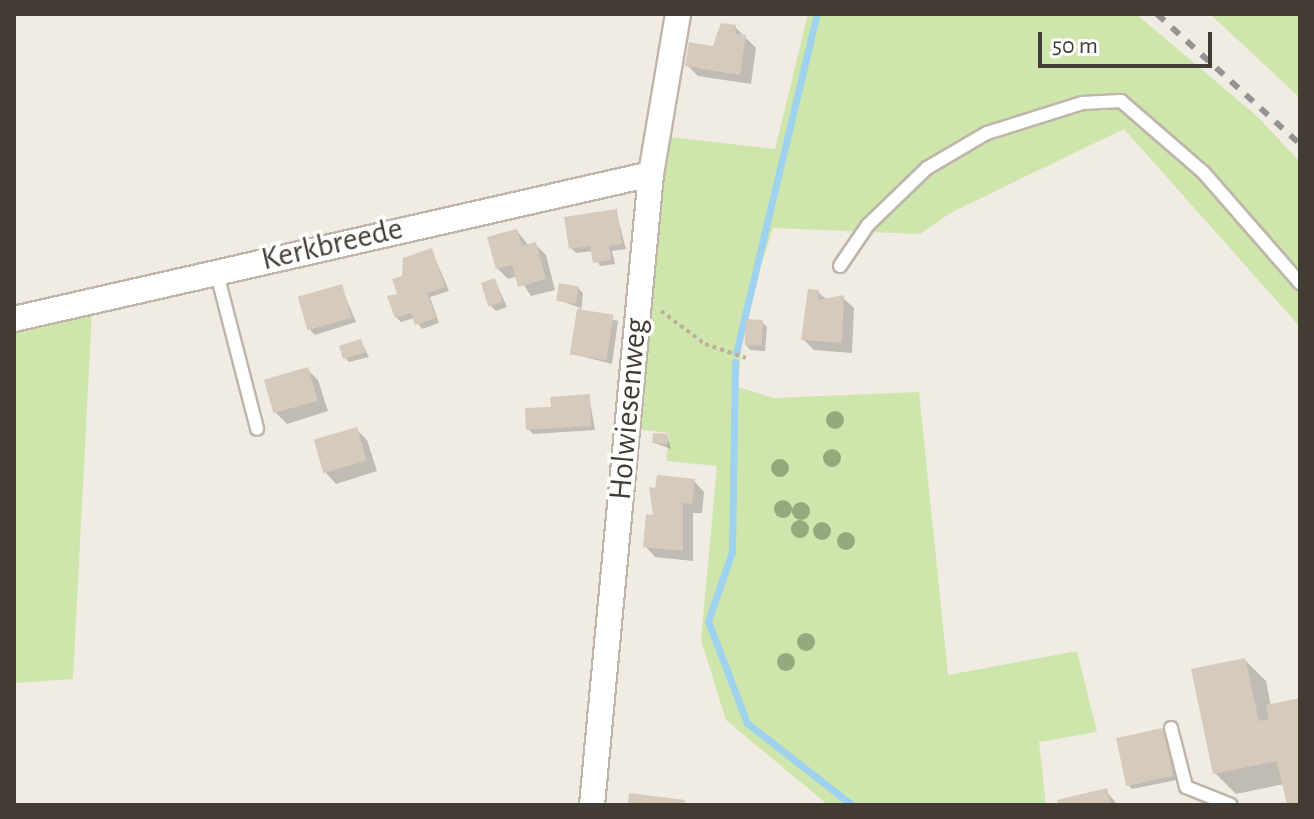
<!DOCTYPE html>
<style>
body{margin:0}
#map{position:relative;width:1314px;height:819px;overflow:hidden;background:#f1ece3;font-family:"Alegreya Sans",sans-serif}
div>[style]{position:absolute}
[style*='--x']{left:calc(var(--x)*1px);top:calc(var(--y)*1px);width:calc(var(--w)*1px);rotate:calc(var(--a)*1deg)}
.green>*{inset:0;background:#cee5ac}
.shadow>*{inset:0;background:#0003}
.stream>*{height:7px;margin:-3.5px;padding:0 3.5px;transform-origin:3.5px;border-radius:3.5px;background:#9fd2ee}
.building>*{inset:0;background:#d5cabc;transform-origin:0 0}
.path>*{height:4px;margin-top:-2px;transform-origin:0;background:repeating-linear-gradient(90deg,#beae98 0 4px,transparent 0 8px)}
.roads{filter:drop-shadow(2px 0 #bfb6a9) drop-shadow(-2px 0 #bfb6a9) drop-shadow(0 2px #bfb6a9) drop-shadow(0 -2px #bfb6a9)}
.lane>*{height:12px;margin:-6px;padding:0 6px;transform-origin:6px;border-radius:6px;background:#fff}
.street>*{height:24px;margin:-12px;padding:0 12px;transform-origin:12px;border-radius:12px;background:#fff}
.rail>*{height:6px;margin-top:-3px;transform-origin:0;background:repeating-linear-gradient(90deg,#939393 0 10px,transparent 0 20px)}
.trees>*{width:18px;height:18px;margin:-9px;border-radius:50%;background:#94a97d}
span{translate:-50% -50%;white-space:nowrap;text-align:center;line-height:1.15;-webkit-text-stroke:7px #fff;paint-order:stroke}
.street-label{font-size:32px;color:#433c34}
.frame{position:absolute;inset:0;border:16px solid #433c34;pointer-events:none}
.scale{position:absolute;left:1038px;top:32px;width:174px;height:36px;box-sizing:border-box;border:4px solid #433c34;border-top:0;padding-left:10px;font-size:24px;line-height:28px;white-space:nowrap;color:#433c34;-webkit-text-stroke:6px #fff;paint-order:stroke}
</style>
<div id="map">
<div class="green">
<div style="clip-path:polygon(808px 14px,1136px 14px,1258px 117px,1300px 162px,1300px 327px,1124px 129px,952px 212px,920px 234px,773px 228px,744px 318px,738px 387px,774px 398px,919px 392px,948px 675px,1077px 651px,1097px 732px,1039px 742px,1046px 805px,828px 805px,726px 720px,701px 640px,717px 466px,666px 461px,669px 433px,620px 427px,652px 135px,775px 149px)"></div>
<div style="clip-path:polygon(1210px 14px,1300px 14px,1300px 98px)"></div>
<div style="clip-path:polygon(92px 311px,73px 679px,14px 683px,14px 329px)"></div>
</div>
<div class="shadow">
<div style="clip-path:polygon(735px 27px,756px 48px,751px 84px,698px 76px,687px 65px,715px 48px,717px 33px)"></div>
<div style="clip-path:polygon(616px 211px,626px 249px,612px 251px,615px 264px,600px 266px,593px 251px,576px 253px,571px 248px)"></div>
<div style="clip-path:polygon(517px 231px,529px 246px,535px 244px,546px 255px,555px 290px,531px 296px,518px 276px,508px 279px,497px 268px)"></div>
<div style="clip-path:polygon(432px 251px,449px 291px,430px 297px,439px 323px,422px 329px,414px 318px,401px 322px,396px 317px,399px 295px,404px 277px)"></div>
<div style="clip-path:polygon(495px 280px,507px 307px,496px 311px,491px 306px)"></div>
<div style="clip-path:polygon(341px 286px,356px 322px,315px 335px,310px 330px)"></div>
<div style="clip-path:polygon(578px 288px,583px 293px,581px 312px,618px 321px,612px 364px,573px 354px,580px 308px,559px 300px)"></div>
<div style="clip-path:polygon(818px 292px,827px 300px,843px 298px,854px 308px,852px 353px,814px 350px,803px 339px)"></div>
<div style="clip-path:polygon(762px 322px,767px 327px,765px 351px,750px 350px,746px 345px)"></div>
<div style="clip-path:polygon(361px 341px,369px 357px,349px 362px,344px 357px)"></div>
<div style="clip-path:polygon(307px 369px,318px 380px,328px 411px,287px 424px,276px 413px)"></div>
<div style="clip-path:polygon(589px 396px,595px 430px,533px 434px,528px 429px)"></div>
<div style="clip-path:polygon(356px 429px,367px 440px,377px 471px,336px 484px,326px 473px)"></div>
<div style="clip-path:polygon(667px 436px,671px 449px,654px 443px)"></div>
<div style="clip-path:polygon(694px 481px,704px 492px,702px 513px,693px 513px,693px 561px,655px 557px,645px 546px,656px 518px)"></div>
<div style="clip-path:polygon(1245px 660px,1266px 681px,1271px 707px,1300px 700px,1300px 805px,1289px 805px,1284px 784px,1236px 794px,1215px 773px)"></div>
<div style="clip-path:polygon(1162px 730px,1177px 780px,1132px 789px,1128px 785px)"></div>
<div style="clip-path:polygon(1106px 791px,1118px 805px,1060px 805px)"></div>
</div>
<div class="stream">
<div style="--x:736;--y:353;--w:349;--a:-76.6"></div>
<div style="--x:735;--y:362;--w:190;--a:90.9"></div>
<div style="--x:732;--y:552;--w:73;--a:109.2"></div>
<div style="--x:708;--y:621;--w:109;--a:69.1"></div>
<div style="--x:747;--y:723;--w:133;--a:38"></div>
</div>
<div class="building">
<div style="clip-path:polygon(721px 23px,736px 25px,735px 34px,746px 35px,740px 75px,685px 66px,689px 42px,713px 46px)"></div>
<div style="clip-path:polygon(617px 209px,622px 244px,609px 246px,611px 260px,593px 263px,590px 246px,569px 249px,564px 217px)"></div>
<div style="clip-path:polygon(517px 229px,522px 246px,536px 242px,546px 279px,518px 287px,512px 265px,496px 269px,487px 237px)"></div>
<div style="clip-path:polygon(432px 248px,445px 287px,427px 293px,436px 318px,415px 325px,411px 313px,395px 318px,387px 296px,397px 294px,392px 279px,402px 276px,403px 258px)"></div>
<div style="left:495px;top:278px;width:25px;height:15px;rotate:72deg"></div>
<div style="left:559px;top:283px;width:20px;height:18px;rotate:9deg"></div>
<div style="left:342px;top:284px;width:35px;height:46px;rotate:74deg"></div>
<div style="clip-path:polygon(808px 289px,819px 290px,818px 300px,844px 295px,842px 343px,801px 340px)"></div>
<div style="left:577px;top:309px;width:37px;height:46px;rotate:9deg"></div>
<div style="left:746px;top:319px;width:17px;height:26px;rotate:3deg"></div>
<div style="left:361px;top:339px;width:14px;height:23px;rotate:73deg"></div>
<div style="left:308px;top:367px;width:35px;height:46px;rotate:74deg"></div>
<div style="clip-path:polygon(590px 394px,591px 426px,526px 430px,525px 408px,551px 407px,550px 397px)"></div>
<div style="left:357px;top:427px;width:35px;height:45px;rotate:74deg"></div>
<div style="left:653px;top:433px;width:15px;height:10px;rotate:4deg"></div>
<div style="clip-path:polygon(657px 475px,695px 479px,692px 504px,683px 503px,683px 551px,643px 547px,646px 514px,653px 515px,649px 487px,655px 488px)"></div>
<div style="clip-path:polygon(1245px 658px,1259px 721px,1269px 719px,1266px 705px,1300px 698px,1300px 805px,1287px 805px,1277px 761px,1213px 774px,1191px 669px)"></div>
<div style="left:1163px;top:728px;width:49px;height:48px;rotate:78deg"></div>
<div style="clip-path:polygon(1107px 788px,1111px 805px,1058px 805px,1057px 800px)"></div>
<div style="clip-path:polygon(629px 793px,685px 800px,685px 805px,628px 805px)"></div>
</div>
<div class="path">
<div style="--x:661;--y:311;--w:55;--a:36.9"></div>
<div style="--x:705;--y:344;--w:43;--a:18.9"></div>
</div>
<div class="roads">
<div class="lane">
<div style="--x:840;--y:266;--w:50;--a:-55.7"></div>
<div style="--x:868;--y:225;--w:82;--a:-44"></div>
<div style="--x:927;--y:168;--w:69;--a:-30.3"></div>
<div style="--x:987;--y:133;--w:100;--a:-17.5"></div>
<div style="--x:1082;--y:103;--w:39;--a:-3"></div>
<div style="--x:1121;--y:101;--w:110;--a:40.9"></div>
<div style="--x:1204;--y:173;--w:146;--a:48.9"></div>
<div style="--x:216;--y:270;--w:164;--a:75.5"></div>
<div style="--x:1171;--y:728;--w:61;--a:75.7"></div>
<div style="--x:1186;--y:787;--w:48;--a:21.8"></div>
</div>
<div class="street">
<div style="--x:14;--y:319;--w:653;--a:-12.82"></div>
<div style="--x:592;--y:805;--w:634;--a:-84.66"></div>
<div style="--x:651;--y:174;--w:162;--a:-80.4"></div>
</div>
</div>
<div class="rail">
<div style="--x:1157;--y:14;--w:193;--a:42.3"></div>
</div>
<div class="trees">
<div style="left:835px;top:420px"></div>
<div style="left:832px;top:458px"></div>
<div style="left:780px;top:468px"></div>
<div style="left:783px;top:509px"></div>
<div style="left:801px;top:511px"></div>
<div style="left:800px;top:529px"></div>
<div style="left:822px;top:531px"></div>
<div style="left:846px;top:541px"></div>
<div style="left:806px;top:642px"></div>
<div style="left:786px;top:662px"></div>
</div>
<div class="street-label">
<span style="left:332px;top:244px;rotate:-13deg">Kerkbreede</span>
<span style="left:628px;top:409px;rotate:-85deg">Holwiesenweg</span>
</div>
<div class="frame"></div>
<div class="scale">50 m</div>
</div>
